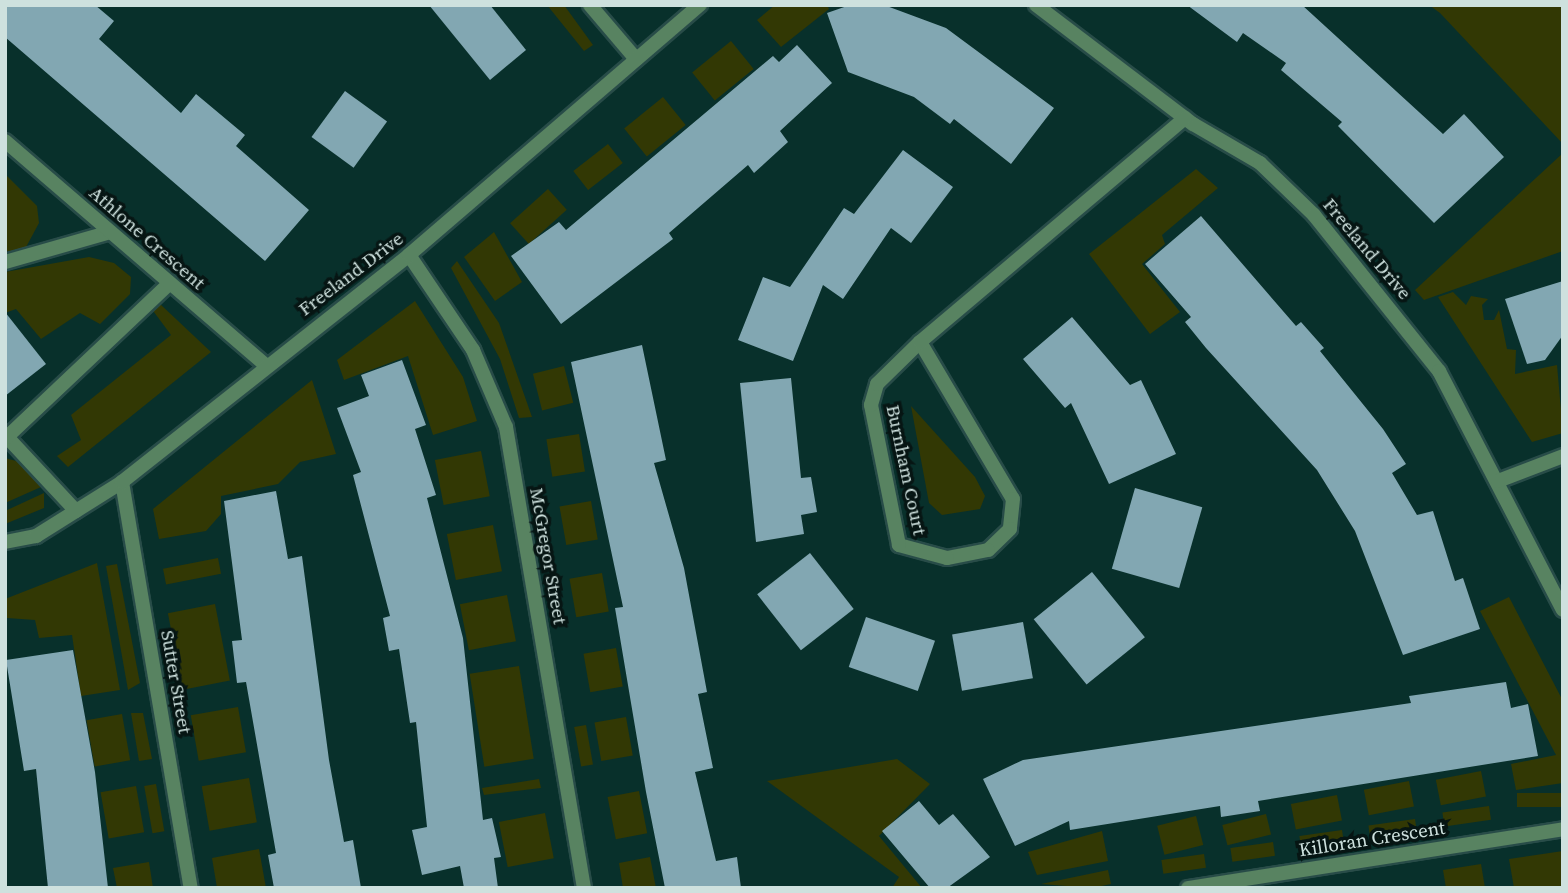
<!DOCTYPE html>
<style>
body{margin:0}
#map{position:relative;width:1568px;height:893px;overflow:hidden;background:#08302b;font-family:"Source Serif 4",serif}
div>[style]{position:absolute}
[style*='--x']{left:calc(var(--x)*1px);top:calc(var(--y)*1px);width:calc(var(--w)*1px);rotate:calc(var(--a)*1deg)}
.green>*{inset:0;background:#323804;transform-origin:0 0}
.building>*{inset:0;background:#82a7b2;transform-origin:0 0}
.roads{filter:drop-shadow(2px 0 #284c48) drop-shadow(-2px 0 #284c48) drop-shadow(0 2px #284c48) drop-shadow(0 -2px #284c48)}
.lane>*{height:14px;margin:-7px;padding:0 7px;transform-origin:7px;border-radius:7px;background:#588361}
.street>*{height:14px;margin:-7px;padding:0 7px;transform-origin:7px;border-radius:7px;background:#588361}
span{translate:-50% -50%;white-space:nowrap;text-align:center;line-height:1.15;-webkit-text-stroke:7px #061513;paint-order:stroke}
.street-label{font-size:19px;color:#cee1de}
.frame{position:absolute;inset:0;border:7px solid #cee1de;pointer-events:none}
</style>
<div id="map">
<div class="green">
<div style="clip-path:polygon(547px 5px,564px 5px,593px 45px,584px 51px)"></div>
<div style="clip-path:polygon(775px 5px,827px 5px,829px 9px,781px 47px,757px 20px)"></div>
<div style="clip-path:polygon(1429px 5px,1563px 5px,1563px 144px,1440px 13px)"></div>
<div style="left:731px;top:41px;width:36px;height:50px;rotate:51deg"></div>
<div style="left:663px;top:97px;width:36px;height:50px;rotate:51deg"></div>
<div style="left:608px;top:144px;width:24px;height:44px;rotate:52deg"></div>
<div style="clip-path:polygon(1563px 153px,1563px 251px,1424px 300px,1415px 290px)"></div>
<div style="clip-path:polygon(1196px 169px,1218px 188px,1162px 235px,1165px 244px,1142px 264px,1180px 312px,1150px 334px,1089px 254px)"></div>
<div style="clip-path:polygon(5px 174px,37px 206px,39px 223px,25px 249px,11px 252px,5px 251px)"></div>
<div style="left:548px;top:189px;width:28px;height:51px;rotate:48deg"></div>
<div style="clip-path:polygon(494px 232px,522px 282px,495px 301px,464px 257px)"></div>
<div style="clip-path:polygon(89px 257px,114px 263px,131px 277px,130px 294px,100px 324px,80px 313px,41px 339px,16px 309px,5px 313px,5px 272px)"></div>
<div style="clip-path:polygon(457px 261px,499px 323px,532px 417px,519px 418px,500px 359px,451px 268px)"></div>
<div style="clip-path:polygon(1453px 292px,1466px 305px,1471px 296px,1488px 299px,1482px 305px,1484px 320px,1494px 320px,1499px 310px,1507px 349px,1516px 350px,1515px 374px,1557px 365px,1563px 433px,1532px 442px,1438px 297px)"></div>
<div style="clip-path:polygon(415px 301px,463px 377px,477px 421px,433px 435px,408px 356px,344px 380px,337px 360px)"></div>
<div style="clip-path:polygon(159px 303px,211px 352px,68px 467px,57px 456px,81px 440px,71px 415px,171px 335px,151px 308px)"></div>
<div style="left:564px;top:366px;width:38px;height:32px;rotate:76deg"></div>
<div style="clip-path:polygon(312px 380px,336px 454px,300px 462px,278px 484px,221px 496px,221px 514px,206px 531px,159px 539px,153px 509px)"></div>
<div style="clip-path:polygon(911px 406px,975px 477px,985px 496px,980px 509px,942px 515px,929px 503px)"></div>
<div style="left:579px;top:434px;width:38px;height:33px;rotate:81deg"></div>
<div style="left:481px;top:451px;width:46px;height:47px;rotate:79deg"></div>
<div style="clip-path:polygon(5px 458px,20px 462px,41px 487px,5px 503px)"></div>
<div style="clip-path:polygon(44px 493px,44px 508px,5px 524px,5px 511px)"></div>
<div style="left:591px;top:501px;width:39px;height:32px;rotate:80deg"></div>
<div style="left:493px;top:525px;width:47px;height:47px;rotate:79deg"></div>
<div style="left:218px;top:558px;width:16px;height:56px;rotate:79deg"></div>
<div style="clip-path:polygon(97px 563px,120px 690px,81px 696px,72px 635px,39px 638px,35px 620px,7px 618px,5px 599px)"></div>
<div style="clip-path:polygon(117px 564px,140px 683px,128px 690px,106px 566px)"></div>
<div style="left:602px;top:573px;width:39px;height:33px;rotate:80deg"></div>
<div style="left:507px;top:595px;width:47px;height:48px;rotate:79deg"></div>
<div style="clip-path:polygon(1509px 597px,1563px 701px,1563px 783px,1516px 790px,1511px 764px,1556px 755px,1480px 611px)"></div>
<div style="left:215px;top:604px;width:78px;height:48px;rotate:79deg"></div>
<div style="left:616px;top:648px;width:39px;height:33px;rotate:80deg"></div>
<div style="left:519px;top:666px;width:94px;height:50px;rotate:81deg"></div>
<div style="left:238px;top:707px;width:46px;height:48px;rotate:80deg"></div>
<div style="clip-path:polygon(131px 713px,143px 713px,152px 759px,139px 761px)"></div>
<div style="left:122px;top:714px;width:47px;height:36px;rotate:80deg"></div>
<div style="left:626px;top:717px;width:39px;height:32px;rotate:80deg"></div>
<div style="left:586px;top:725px;width:40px;height:12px;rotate:80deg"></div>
<div style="clip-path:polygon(897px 759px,930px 784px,879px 836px,922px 888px,892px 888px,899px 877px,767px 781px)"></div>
<div style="left:1481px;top:771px;width:26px;height:46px;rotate:79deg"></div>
<div style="left:249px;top:778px;width:45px;height:48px;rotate:80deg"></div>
<div style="clip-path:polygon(539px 779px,541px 788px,484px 795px,482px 788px)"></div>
<div style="left:1409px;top:781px;width:26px;height:46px;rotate:79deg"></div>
<div style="left:156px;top:784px;width:48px;height:12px;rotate:80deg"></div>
<div style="left:136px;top:786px;width:47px;height:36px;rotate:80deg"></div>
<div style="left:639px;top:791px;width:43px;height:32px;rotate:79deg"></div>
<div style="left:1563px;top:793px;width:14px;height:46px;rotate:90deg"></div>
<div style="left:1337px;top:795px;width:26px;height:47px;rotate:79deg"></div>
<div style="left:1489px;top:806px;width:14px;height:47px;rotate:82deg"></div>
<div style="left:545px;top:813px;width:46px;height:47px;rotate:79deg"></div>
<div style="left:1266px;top:814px;width:21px;height:45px;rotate:76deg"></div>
<div style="left:1196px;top:816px;width:30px;height:40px;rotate:76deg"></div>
<div style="left:1415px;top:819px;width:14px;height:47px;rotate:82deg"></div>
<div style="left:1342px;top:830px;width:14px;height:43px;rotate:82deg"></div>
<div style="clip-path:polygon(1102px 831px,1108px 861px,1037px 875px,1028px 852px)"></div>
<div style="left:1273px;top:842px;width:14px;height:43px;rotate:82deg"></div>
<div style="clip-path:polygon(259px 849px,266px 888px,217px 888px,212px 858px)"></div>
<div style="clip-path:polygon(1563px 851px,1563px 888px,1514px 888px,1509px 859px)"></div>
<div style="left:1204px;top:854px;width:14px;height:43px;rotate:82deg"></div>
<div style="clip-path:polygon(650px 857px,656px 888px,623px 888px,619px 863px)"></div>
<div style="clip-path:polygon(149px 862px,153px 888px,117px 888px,113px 868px)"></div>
<div style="clip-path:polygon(1481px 864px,1485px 888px,1446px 888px,1443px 870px)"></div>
<div style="clip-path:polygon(1108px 870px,1111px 884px,1092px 888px,1041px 884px)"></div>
</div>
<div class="building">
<div style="clip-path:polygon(5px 5px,95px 5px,114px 21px,99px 39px,181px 113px,196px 94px,245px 135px,236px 146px,309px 210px,265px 261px,5px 37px)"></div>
<div style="clip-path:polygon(429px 5px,490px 5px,526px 50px,490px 80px)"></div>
<div style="clip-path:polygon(850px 5px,884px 5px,946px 28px,1054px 108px,1011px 164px,954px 119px,950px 124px,914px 97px,848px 72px,827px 13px)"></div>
<div style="clip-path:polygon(1187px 5px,1302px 5px,1443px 134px,1464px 114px,1504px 157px,1434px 223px,1338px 126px,1342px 122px,1281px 70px,1286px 63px,1243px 33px,1237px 42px)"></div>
<div style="clip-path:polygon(797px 45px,832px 83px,780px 131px,788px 142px,754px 173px,748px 165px,669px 233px,673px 239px,561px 324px,511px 256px,559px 222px,566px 230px,773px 56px,779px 62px)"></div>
<div style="left:345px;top:91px;width:52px;height:57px;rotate:36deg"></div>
<div style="clip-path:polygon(903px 150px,953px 187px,911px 243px,891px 228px,843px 299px,823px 285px,793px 361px,738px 340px,763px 277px,790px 287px,844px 208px,854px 214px)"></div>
<div style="clip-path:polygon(1201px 216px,1296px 326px,1301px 322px,1324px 348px,1320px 351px,1383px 429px,1406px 464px,1392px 473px,1417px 515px,1433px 511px,1455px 581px,1463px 578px,1480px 629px,1403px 655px,1355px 531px,1317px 470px,1206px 348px,1185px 322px,1191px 317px,1145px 264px)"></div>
<div style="clip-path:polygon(1563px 281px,1563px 335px,1545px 360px,1527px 364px,1505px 299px)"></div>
<div style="clip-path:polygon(5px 312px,46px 364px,5px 396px)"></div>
<div style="clip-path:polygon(1072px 317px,1130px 385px,1141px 380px,1176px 454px,1109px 484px,1071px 403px,1065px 408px,1023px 359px)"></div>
<div style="clip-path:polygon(642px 345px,666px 460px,654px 463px,684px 568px,707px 692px,698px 694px,713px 768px,695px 772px,716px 861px,737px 857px,741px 888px,665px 888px,646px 792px,615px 608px,623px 607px,571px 362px)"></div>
<div style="clip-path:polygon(402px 360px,426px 425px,415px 429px,436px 495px,427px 498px,463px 638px,483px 820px,492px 818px,501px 857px,494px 858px,498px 888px,464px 888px,460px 866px,422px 875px,412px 830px,427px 827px,416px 722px,410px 723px,399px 649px,389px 651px,383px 618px,390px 616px,353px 475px,361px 472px,337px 408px,369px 396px,361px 375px)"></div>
<div style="clip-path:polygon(791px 378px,801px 478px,811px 477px,817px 512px,801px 515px,804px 534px,756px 542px,740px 383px)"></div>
<div style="left:1135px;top:488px;width:70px;height:84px;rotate:16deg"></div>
<div style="clip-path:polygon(276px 491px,288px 559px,302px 556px,329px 760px,344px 842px,353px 840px,361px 888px,274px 888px,268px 855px,276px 853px,246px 682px,237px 683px,232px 641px,242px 640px,224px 501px)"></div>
<div style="left:810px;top:553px;width:71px;height:67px;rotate:52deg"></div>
<div style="left:1092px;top:572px;width:84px;height:75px;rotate:51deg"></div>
<div style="left:866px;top:617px;width:73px;height:53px;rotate:19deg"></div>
<div style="left:1023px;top:622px;width:57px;height:72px;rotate:80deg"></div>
<div style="clip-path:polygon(73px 650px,95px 772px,108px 888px,48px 888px,36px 769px,24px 771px,6px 660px)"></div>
<div style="clip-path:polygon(1506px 682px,1511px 708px,1528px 704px,1538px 756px,1258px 801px,1260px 811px,1221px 817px,1220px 806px,1070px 830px,1069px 821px,1015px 846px,983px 779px,1023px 760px,1411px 703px,1409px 696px)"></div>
<div style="clip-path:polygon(919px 801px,939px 825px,953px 814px,990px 857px,947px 888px,930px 888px,882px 831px)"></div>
</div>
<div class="roads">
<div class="lane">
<div style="--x:5;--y:262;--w:109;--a:-15.9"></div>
<div style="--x:76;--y:511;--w:101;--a:-133"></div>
<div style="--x:7;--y:437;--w:224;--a:-43.4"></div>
</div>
<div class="street">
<div style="--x:590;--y:5;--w:71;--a:49.6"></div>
<div style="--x:1036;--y:5;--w:197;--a:37.2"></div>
<div style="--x:1193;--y:124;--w:78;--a:30.2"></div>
<div style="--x:1260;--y:163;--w:75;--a:43.9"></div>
<div style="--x:1314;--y:215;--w:200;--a:51.3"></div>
<div style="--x:1439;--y:371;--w:269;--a:62.6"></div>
<div style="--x:5;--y:141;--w:342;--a:40.7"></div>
<div style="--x:409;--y:255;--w:115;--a:56"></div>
<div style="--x:473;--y:350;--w:84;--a:66.8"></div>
<div style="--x:506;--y:427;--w:468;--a:80.4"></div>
<div style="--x:920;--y:342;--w:182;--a:59.4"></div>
<div style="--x:1013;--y:499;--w:30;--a:96"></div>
<div style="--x:1010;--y:529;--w:30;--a:136"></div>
<div style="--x:988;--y:550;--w:42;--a:169"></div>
<div style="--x:947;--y:558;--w:50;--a:-164.8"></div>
<div style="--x:899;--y:545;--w:143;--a:-101.3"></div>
<div style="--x:871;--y:405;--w:22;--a:-74"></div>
<div style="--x:877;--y:384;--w:60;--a:-44.3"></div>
<div style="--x:920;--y:342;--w:347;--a:-40.2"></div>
<div style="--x:1498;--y:481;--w:70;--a:-21"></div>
<div style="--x:122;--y:482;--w:412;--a:80.4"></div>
<div style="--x:5;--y:542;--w:32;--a:-11"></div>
<div style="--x:36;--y:536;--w:102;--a:-32.1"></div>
<div style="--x:122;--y:482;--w:366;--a:-38.3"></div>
<div style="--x:409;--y:255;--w:384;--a:-40.7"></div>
<div style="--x:1188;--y:888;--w:380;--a:-8.9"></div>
</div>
</div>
<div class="street-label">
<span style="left:147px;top:238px;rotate:41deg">Athlone Crescent</span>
<span style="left:1367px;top:249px;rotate:50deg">Freeland Drive</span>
<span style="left:351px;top:274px;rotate:-37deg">Freeland Drive</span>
<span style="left:906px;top:470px;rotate:78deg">Burnham Court</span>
<span style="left:548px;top:556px;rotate:80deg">McGregor Street</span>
<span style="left:176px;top:682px;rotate:80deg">Sutter Street</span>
<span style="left:1372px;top:839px;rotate:-9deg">Killoran Crescent</span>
</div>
<div class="frame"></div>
</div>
